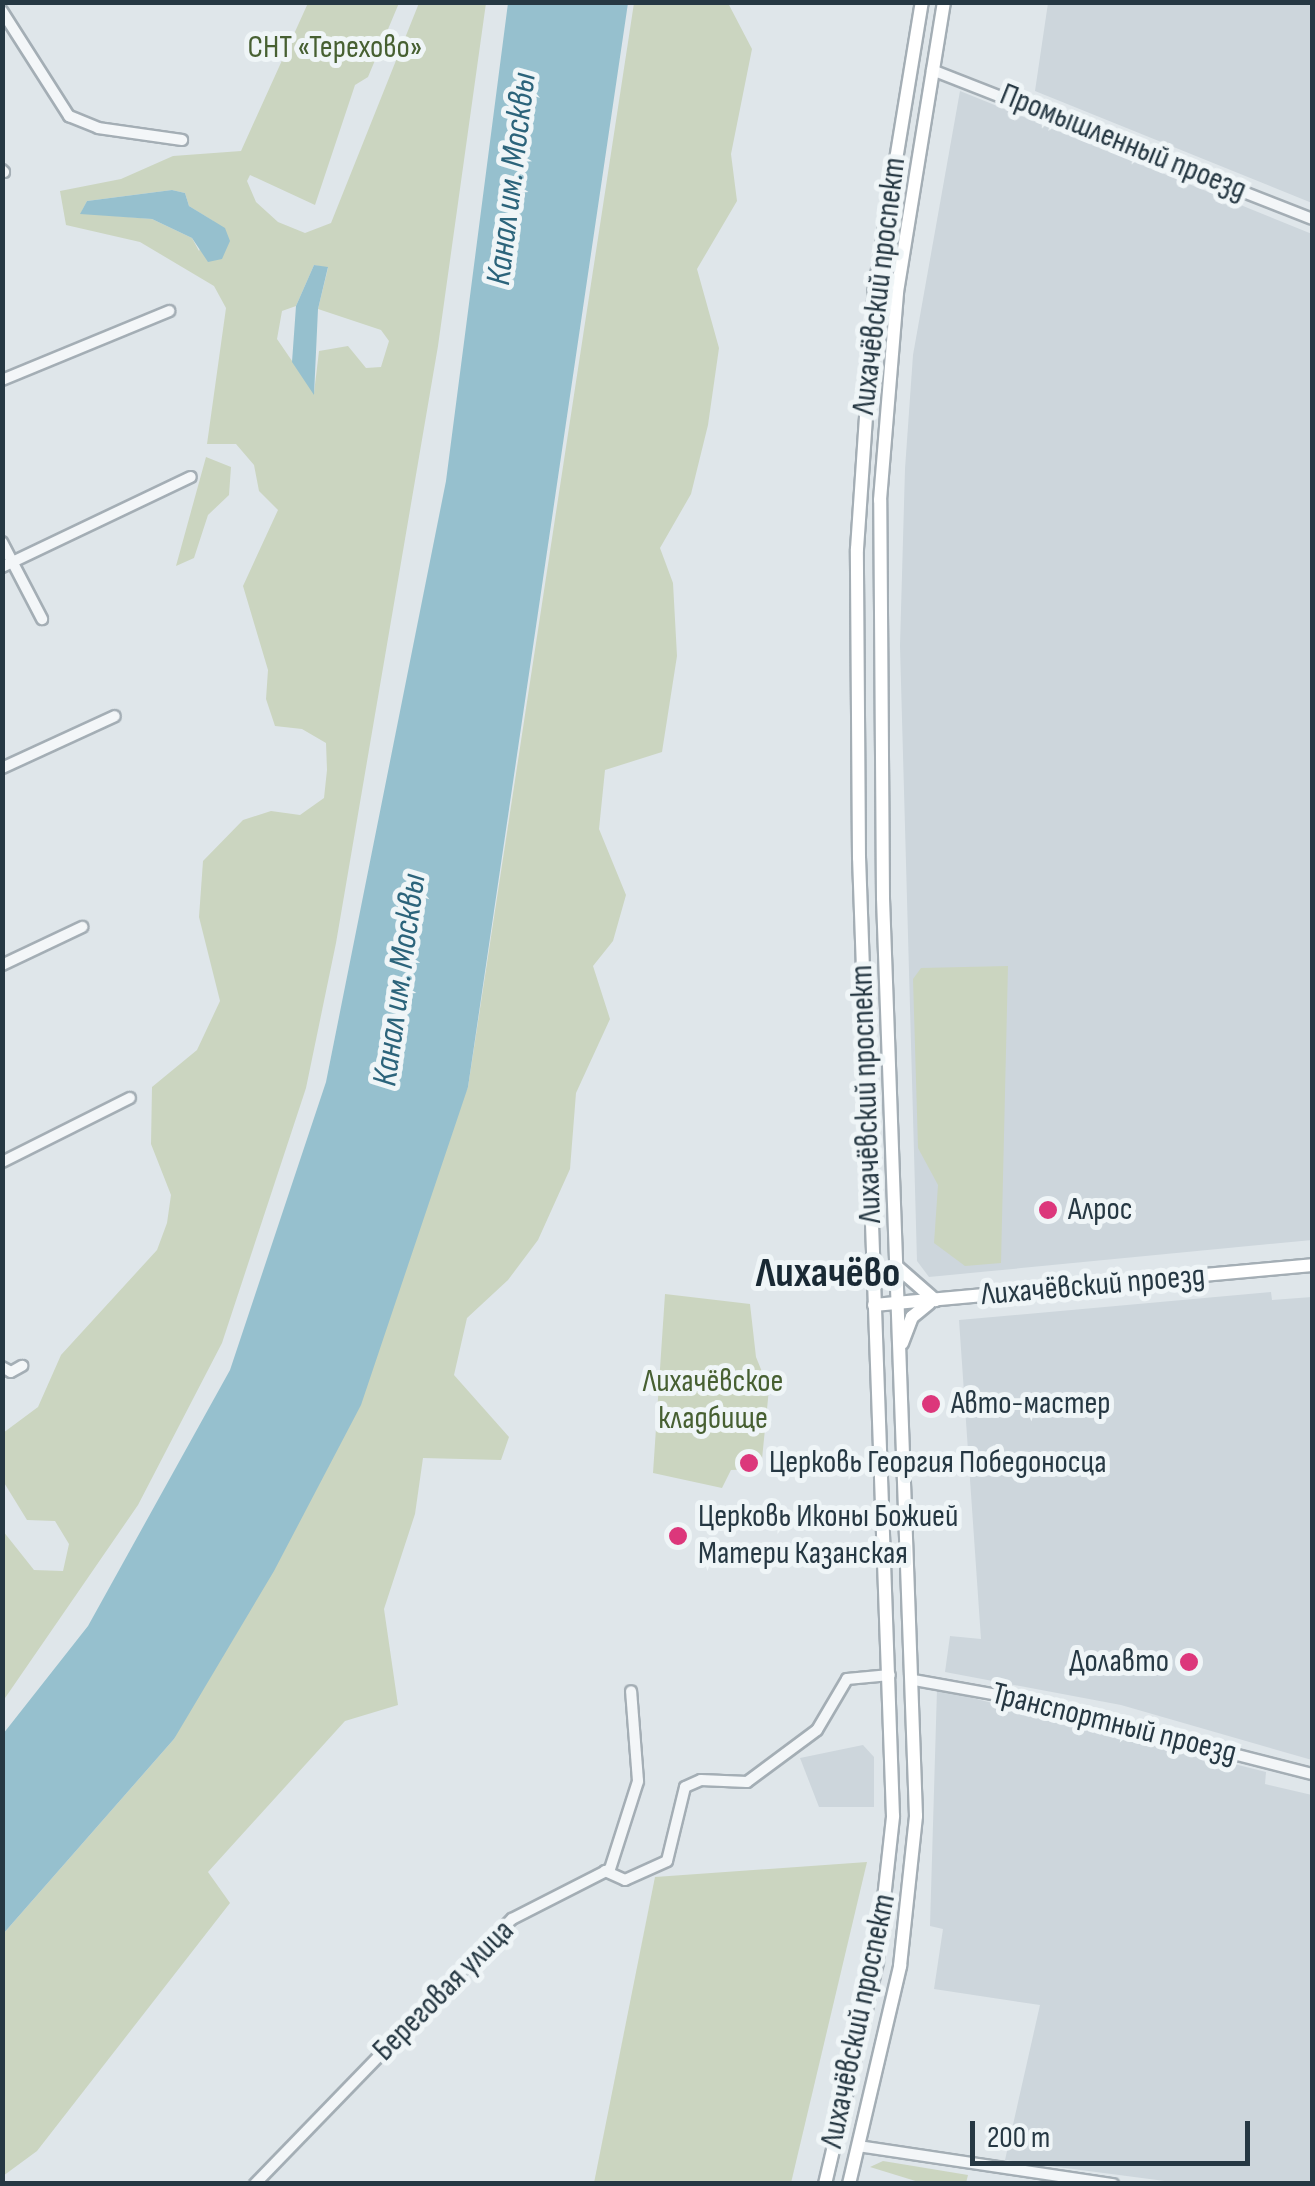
<!DOCTYPE html>
<meta charset="utf-8">
<style>
body{margin:0}
#map{position:relative;width:1315px;height:2186px;overflow:hidden;background:#dfe6ea;font-family:"Sofia Sans Condensed",sans-serif}
div>[style]{position:absolute}
[style*='--x']{left:calc(var(--x)*1px);top:calc(var(--y)*1px);width:calc(var(--w)*1px);rotate:calc(var(--a)*1deg)}
.built>*{inset:0;background:#cdd6dc}
.green>*{inset:0;background:#cbd5c0}
.water>*{inset:0;background:#96c0ce}
.roads{filter:drop-shadow(2px 0 #a4aeb5) drop-shadow(-2px 0 #a4aeb5) drop-shadow(0 2px #a4aeb5) drop-shadow(0 -2px #a4aeb5)}
.minor>*{height:10px;margin:-5px;padding:0 5px;transform-origin:5px;border-radius:5px;background:#f3f6f8}
.major>*{height:12px;margin:-6px;padding:0 6px;transform-origin:6px;border-radius:6px;background:#fff}
.dots>*{width:28px;height:28px;translate:-50% -50%;box-sizing:border-box;border:5px solid #eff5f7;border-radius:50%}
span{translate:-50% -50%;white-space:nowrap;text-align:center;line-height:1.15;-webkit-text-stroke:10px #eff5f7;paint-order:stroke}
.park-label{font-size:32px;color:#476032}
.street-label{font-size:32px;color:#263843}
.poi-label{font-size:32px;color:#263843}
.left{translate:0 -50%;text-align:left}
.right{translate:-100% -50%;text-align:right}
.water-label{font-size:35px;color:#2c647b;font-style:italic}
.district-label{font-size:42px;color:#192934;font-weight:700}
.frame{position:absolute;inset:0;border:5px solid #263843;pointer-events:none}
.scale{position:absolute;left:970px;top:2121px;width:280px;height:45px;box-sizing:border-box;border:5px solid #263843;border-top:0;padding-left:12px;font-size:30px;line-height:35px;white-space:nowrap;color:#263843;-webkit-text-stroke:8px #eff5f7;paint-order:stroke}
</style>
<div id="map">
<div class="built">
<div style="clip-path:polygon(1048px 3px,1312px 3px,1312px 203px,1035px 91px)"></div>
<div style="clip-path:polygon(960px 91px,1312px 234px,1312px 1240px,929px 1277px,917px 1261px,900px 646px,905px 469px,913px 355px)"></div>
<div style="clip-path:polygon(1271px 1292px,1272px 1300px,1312px 1297px,1312px 1760px,1121px 1705px,945px 1672px,950px 1636px,981px 1639px,959px 1320px)"></div>
<div style="clip-path:polygon(937px 1689px,1266px 1772px,1265px 1784px,1312px 1795px,1312px 2183px,1180px 2183px,1005px 2160px,1040px 2005px,934px 1989px,943px 1929px,930px 1926px)"></div>
<div style="clip-path:polygon(863px 1745px,874px 1757px,874px 1807px,819px 1807px,800px 1758px)"></div>
</div>
<div class="green">
<div style="clip-path:polygon(evenodd,308px 3px,399px 3px,368px 77px,355px 85px,315px 205px,250px 175px,247px 181px,256px 202px,278px 222px,305px 233px,331px 223px,419px 3px,486px 3px,438px 346px,336px 943px,306px 1088px,222px 1343px,138px 1505px,3px 1701px,3px 1531px,34px 1570px,63px 1571px,69px 1544px,55px 1521px,27px 1520px,3px 1481px,3px 1433px,38px 1407px,61px 1355px,157px 1250px,167px 1223px,171px 1195px,151px 1144px,152px 1087px,197px 1050px,220px 1001px,199px 917px,203px 861px,243px 820px,271px 811px,300px 815px,324px 798px,327px 770px,326px 743px,302px 729px,275px 726px,266px 699px,268px 670px,243px 586px,278px 510px,259px 491px,254px 465px,236px 444px,207px 444px,226px 308px,214px 286px,140px 242px,66px 225px,60px 191px,121px 179px,173px 156px,241px 151px,308px 3px,172px 190px,185px 193px,189px 206px,213px 221px,199px 251px,192px 238px,152px 219px,81px 213px,87px 201px,172px 190px,308px 3px,314px 265px,328px 268px,318px 309px,381px 330px,389px 341px,381px 367px,366px 368px,348px 346px,319px 351px,314px 393px,277px 339px,282px 311px,296px 306px,314px 265px)"></div>
<div style="clip-path:polygon(634px 3px,728px 3px,752px 49px,731px 154px,737px 201px,697px 269px,719px 348px,708px 425px,691px 494px,660px 548px,673px 583px,677px 656px,662px 752px,605px 770px,599px 829px,626px 895px,613px 941px,593px 966px,610px 1019px,576px 1093px,570px 1169px,538px 1240px,508px 1280px,467px 1318px,454px 1375px,509px 1437px,501px 1460px,423px 1458px,415px 1514px,384px 1609px,398px 1705px,345px 1721px,208px 1872px,230px 1903px,37px 2151px,3px 2176px,3px 1934px,174px 1739px,468px 1087px)"></div>
<div style="clip-path:polygon(206px 457px,231px 467px,229px 495px,208px 515px,194px 558px,176px 566px)"></div>
<div style="clip-path:polygon(1008px 966px,1001px 1263px,965px 1266px,934px 1243px,938px 1185px,918px 1148px,913px 979px,921px 968px)"></div>
<div style="clip-path:polygon(665px 1294px,750px 1304px,756px 1357px,769px 1389px,761px 1469px,731px 1470px,722px 1488px,653px 1473px)"></div>
<div style="clip-path:polygon(867px 1862px,791px 2183px,594px 2183px,655px 1877px)"></div>
<div style="clip-path:polygon(883px 2161px,968px 2175px,966px 2183px,922px 2183px,870px 2167px)"></div>
</div>
<div class="water">
<div style="clip-path:polygon(508px 3px,628px 3px,468px 1087px,361px 1405px,274px 1571px,174px 1739px,3px 1934px,3px 1734px,88px 1626px,230px 1370px,326px 1082px,446px 481px)"></div>
<div style="clip-path:polygon(172px 190px,185px 193px,189px 206px,225px 228px,230px 241px,222px 259px,208px 262px,192px 238px,152px 219px,80px 214px,87px 201px)"></div>
<div style="clip-path:polygon(314px 265px,328px 267px,318px 309px,314px 395px,292px 362px,296px 306px)"></div>
</div>
<div class="roads">
<div class="minor">
<div style="--x:2;--y:11;--w:125;--a:57.5"></div>
<div style="--x:69;--y:116;--w:31;--a:22"></div>
<div style="--x:98;--y:128;--w:85;--a:8.1"></div>
<div style="--x:932;--y:70;--w:408;--a:21.4"></div>
<div style="--x:2;--y:170;--w:3;--a:45"></div>
<div style="--x:2;--y:380;--w:181;--a:-22.4"></div>
<div style="--x:2;--y:542;--w:87;--a:62.5"></div>
<div style="--x:2;--y:567;--w:209;--a:-25.5"></div>
<div style="--x:2;--y:768;--w:124;--a:-24.7"></div>
<div style="--x:2;--y:965;--w:89;--a:-25.4"></div>
<div style="--x:2;--y:1162;--w:143;--a:-26.6"></div>
<div style="--x:2;--y:1367;--w:10;--a:29"></div>
<div style="--x:11;--y:1372;--w:13;--a:-29"></div>
<div style="--x:914;--y:1680;--w:102;--a:10.2"></div>
<div style="--x:1014;--y:1698;--w:308;--a:14.3"></div>
<div style="--x:605;--y:1871;--w:22;--a:24"></div>
<div style="--x:625;--y:1880;--w:46;--a:-24.3"></div>
<div style="--x:667;--y:1861;--w:76;--a:-76.3"></div>
<div style="--x:685;--y:1787;--w:17;--a:-24"></div>
<div style="--x:701;--y:1780;--w:46;--a:2.5"></div>
<div style="--x:747;--y:1782;--w:87;--a:-36.6"></div>
<div style="--x:817;--y:1730;--w:59;--a:-59.5"></div>
<div style="--x:847;--y:1679;--w:43;--a:-5.3"></div>
<div style="--x:858;--y:2146;--w:258;--a:8.5"></div>
<div style="--x:255;--y:2184;--w:369;--a:-45.9"></div>
<div style="--x:512;--y:1919;--w:110;--a:-27"></div>
<div style="--x:610;--y:1869;--w:92;--a:-72.3"></div>
<div style="--x:638;--y:1781;--w:90;--a:-94.4"></div>
</div>
<div class="major">
<div style="--x:896;--y:1266;--w:52;--a:41.1"></div>
<div style="--x:874;--y:1305;--w:440;--a:-5.2"></div>
<div style="--x:902;--y:1343;--w:28;--a:-69"></div>
<div style="--x:912;--y:1317;--w:22;--a:-39"></div>
<div style="--x:825;--y:2184;--w:228;--a:-76.8"></div>
<div style="--x:877;--y:1962;--w:147;--a:-83.7"></div>
<div style="--x:893;--y:1816;--w:959;--a:-92.03"></div>
<div style="--x:859;--y:858;--w:309;--a:-90.4"></div>
<div style="--x:857;--y:549;--w:262;--a:-86.1"></div>
<div style="--x:875;--y:288;--w:290;--a:-80.7"></div>
<div style="--x:849;--y:2184;--w:224;--a:-76.8"></div>
<div style="--x:900;--y:1966;--w:151;--a:-83.9"></div>
<div style="--x:916;--y:1816;--w:919;--a:-92.06"></div>
<div style="--x:883;--y:898;--w:398;--a:-90.4"></div>
<div style="--x:880;--y:500;--w:209;--a:-85.3"></div>
<div style="--x:897;--y:292;--w:294;--a:-80.8"></div>
</div>
</div>
<div class="dots">
<div style="left:1048px;top:1210px;background:#dc377b"></div>
<div style="left:931px;top:1404px;background:#dc377b"></div>
<div style="left:749px;top:1463px;background:#dc377b"></div>
<div style="left:678px;top:1536px;background:#dc377b"></div>
<div style="left:1189px;top:1662px;background:#dc377b"></div>
</div>
<div class="park-label">
<span style="left:335px;top:48px">СНТ «Терехово»</span>
<span style="left:713px;top:1401px">Лихачёвское<br>кладбище</span>
</div>
<div class="street-label">
<span style="left:1123px;top:143px;rotate:22deg">Промышленный проезд</span>
<span style="left:880px;top:286px;rotate:-83deg">Лихачёвский проспект</span>
<span style="left:867px;top:1094px;rotate:-92deg">Лихачёвский проспект</span>
<span style="left:1093px;top:1286px;rotate:-5deg">Лихачёвский проезд</span>
<span style="left:1114px;top:1724px;rotate:14deg">Транспортный проезд</span>
<span style="left:444px;top:1991px;rotate:-45deg">Береговая улица</span>
<span style="left:859px;top:2021px;rotate:-78deg">Лихачёвский проспект</span>
</div>
<div class="poi-label">
<span class="left" style="left:1068px;top:1210px">Алрос</span>
<span class="left" style="left:951px;top:1404px">Авто-мастер</span>
<span class="left" style="left:769px;top:1463px">Церковь Георгия Победоносца</span>
<span class="left" style="left:698px;top:1536px">Церковь Иконы Божией<br>Матери Казанская</span>
<span class="right" style="left:1169px;top:1662px">Долавто</span>
</div>
<div class="water-label">
<span style="left:512px;top:179px;rotate:-83deg">Канал им. Москвы</span>
<span style="left:400px;top:980px;rotate:-82deg">Канал им. Москвы</span>
</div>
<div class="district-label">
<span style="left:828px;top:1274px">Лихачёво</span>
</div>
<div class="frame"></div>
<div class="scale">200 m</div>
</div>
